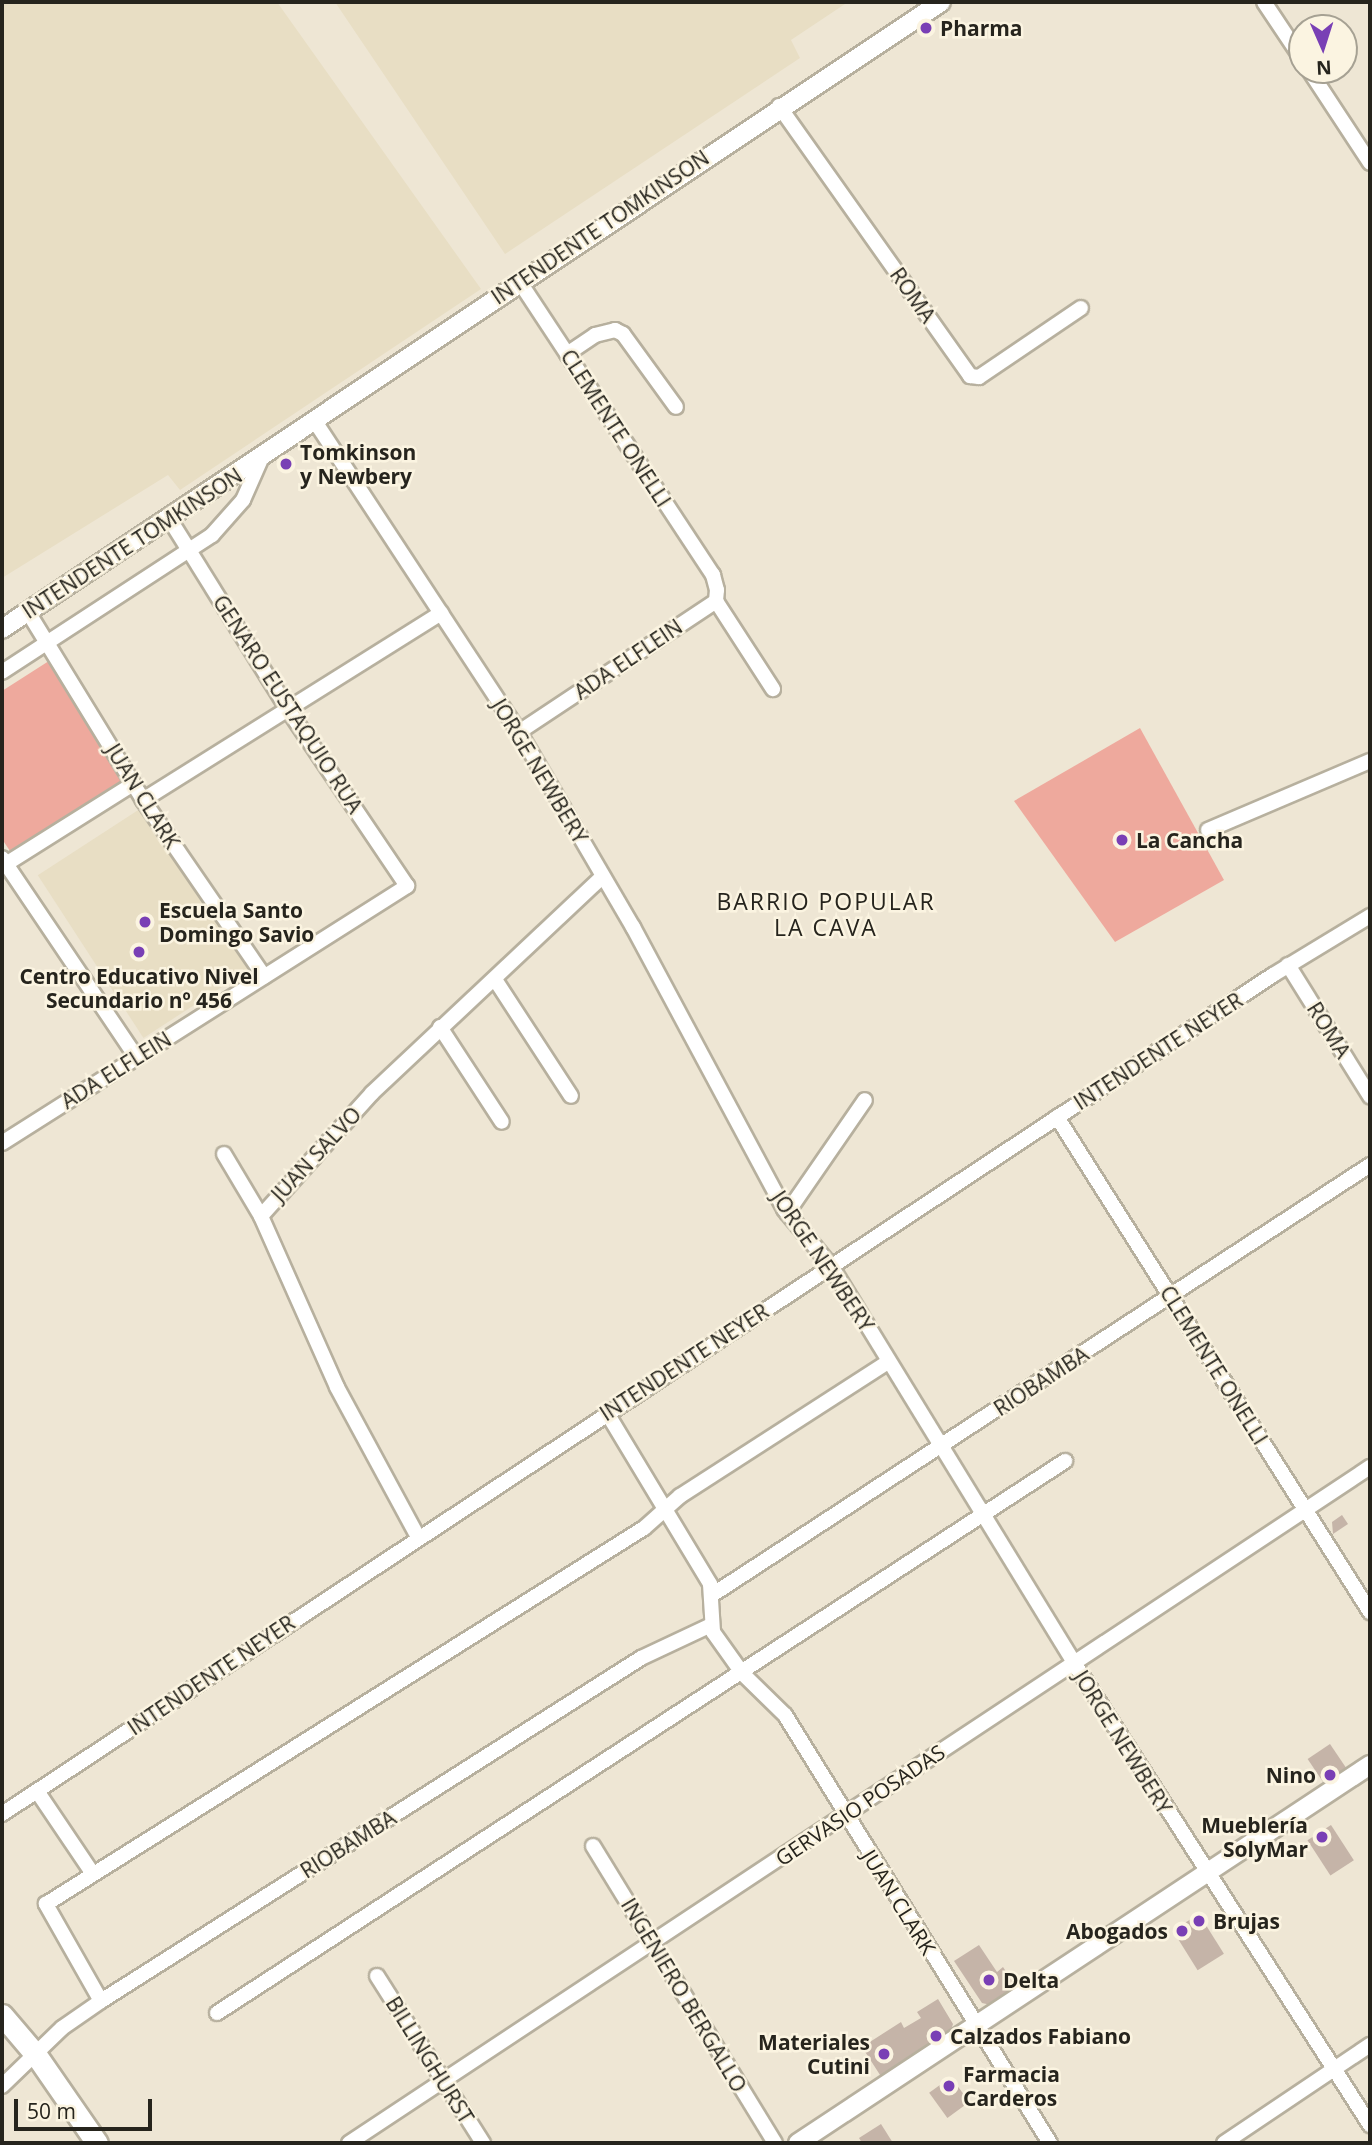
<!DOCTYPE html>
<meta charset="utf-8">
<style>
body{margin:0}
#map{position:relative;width:1372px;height:2145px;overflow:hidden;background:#eee6d4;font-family:"Open Sans",sans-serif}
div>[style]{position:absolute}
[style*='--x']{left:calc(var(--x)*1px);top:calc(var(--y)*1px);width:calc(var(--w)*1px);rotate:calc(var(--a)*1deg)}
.built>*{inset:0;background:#e8dec4;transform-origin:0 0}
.green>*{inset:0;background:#eea99d}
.building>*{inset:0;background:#c5b4a8;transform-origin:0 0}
.roads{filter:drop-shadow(2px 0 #b7b09e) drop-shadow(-2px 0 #b7b09e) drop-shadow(0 2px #b7b09e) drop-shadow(0 -2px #b7b09e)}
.minor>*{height:14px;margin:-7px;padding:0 7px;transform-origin:7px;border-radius:7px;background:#fff}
.tertiary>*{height:18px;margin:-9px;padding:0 9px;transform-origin:9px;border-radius:9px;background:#fff}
.secondary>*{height:21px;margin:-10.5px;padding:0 10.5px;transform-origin:10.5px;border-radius:10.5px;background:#fff}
.dots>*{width:19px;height:19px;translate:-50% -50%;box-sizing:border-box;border:4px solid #fbf4e1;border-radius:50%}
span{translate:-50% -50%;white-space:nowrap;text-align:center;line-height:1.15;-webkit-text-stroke:5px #fbf4e1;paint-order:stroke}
.poi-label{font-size:21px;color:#26241d;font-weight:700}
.left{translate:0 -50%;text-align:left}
.right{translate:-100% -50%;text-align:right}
.street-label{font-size:21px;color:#26241d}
.neighbourhood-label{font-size:23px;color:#26241d;letter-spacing:2px}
.frame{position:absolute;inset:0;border:4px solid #26241d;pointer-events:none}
.north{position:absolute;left:1288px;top:14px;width:70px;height:70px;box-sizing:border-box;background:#fbf4e1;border:2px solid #a6a193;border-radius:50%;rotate:177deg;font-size:19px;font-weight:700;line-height:28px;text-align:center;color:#26241d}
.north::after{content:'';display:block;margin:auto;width:24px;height:32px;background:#793fb5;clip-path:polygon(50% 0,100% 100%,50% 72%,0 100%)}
.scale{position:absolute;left:14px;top:2099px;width:138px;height:32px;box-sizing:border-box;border:4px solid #26241d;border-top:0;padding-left:9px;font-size:21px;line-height:24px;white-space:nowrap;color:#26241d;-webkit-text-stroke:5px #fbf4e1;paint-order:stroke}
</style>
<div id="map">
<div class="built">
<div style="clip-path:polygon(277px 2px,481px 289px,180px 490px,168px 475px,2px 578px,2px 3px)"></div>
<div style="clip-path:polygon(335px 2px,848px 2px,791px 40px,800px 58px,505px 254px)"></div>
<div style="left:146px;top:805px;width:194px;height:129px;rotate:57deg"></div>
</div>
<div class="green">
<div style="clip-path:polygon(52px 659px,137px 790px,20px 866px,2px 839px,2px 691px)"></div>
<div style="clip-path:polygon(1140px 728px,1224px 880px,1115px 942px,1014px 801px)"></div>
</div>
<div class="building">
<div style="clip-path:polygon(1342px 1515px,1348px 1524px,1333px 1534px,1332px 1522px)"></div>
<div style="left:1330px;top:1744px;width:29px;height:27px;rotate:56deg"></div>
<div style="left:1331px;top:1825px;width:42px;height:28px;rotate:57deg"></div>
<div style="left:1199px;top:1914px;width:47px;height:31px;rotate:58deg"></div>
<div style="clip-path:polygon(979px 1945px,997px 1972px,1003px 1967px,1017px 1988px,991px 2005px,982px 2003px,954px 1961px)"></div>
<div style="clip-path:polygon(938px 1999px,953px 2024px,949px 2036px,882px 2078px,862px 2047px,901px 2022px,904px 2028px,921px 2018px,917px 2012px)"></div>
<div style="left:951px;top:2077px;width:31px;height:27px;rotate:54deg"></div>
<div style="clip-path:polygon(881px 2124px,893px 2143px,862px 2143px,859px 2138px)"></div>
</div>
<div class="roads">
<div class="minor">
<div style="--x:1264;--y:2;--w:69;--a:56.3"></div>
<div style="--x:1309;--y:70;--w:111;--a:56.7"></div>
<div style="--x:779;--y:106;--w:331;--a:54.7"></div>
<div style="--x:970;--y:376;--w:9;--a:6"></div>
<div style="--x:979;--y:377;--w:123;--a:-34.1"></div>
<div style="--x:567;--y:354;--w:34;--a:-34"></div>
<div style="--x:595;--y:335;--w:21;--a:-14"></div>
<div style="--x:615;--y:330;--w:9;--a:27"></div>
<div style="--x:623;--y:334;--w:90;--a:54"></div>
<div style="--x:316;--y:423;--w:370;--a:56.7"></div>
<div style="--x:519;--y:732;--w:226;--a:59.7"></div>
<div style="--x:633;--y:927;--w:320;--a:61.8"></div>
<div style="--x:784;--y:1209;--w:74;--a:50.5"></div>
<div style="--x:831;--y:1266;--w:465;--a:58.5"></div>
<div style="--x:1074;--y:1663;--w:549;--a:57.35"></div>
<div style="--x:716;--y:601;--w:105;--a:57.1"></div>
<div style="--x:28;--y:612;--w:220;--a:58.5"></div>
<div style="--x:143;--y:800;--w:214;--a:55.5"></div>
<div style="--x:2;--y:672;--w:251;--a:-33.1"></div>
<div style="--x:212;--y:535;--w:47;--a:-48.5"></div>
<div style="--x:243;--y:500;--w:47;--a:-66.2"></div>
<div style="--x:519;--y:732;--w:237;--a:-33.6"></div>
<div style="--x:716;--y:601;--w:11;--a:-85"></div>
<div style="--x:717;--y:590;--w:16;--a:-105"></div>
<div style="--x:713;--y:575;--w:352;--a:-123.4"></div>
<div style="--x:143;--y:800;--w:352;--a:-32.1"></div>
<div style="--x:1208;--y:830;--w:176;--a:-23.1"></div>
<div style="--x:2;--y:858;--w:240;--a:56"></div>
<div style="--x:6;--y:864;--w:150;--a:-32.2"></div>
<div style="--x:1288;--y:965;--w:155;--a:58"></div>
<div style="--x:496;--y:981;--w:137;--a:56.9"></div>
<div style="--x:440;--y:1027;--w:113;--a:56.9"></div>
<div style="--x:1057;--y:1117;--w:586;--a:57.69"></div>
<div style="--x:2;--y:1143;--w:480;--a:-32.4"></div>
<div style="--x:407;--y:886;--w:211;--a:-124"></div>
<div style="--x:289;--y:711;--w:225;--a:-121.9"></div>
<div style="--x:224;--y:1154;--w:72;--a:59.2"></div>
<div style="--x:787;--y:1213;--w:137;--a:-55.4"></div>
<div style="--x:607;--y:1413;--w:200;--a:58.9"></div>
<div style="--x:710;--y:1584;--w:48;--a:86.4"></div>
<div style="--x:713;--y:1632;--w:52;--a:54.5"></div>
<div style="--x:743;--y:1674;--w:59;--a:44.3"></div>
<div style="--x:785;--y:1715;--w:503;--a:58.24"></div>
<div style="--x:418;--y:1537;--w:170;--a:-118.4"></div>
<div style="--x:337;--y:1387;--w:187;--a:-114"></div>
<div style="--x:261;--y:1216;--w:166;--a:-47.9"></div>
<div style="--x:372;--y:1093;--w:316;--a:-43.2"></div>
<div style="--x:712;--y:1595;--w:786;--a:-33.16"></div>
<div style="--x:37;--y:1791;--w:100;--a:56"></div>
<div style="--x:2;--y:1814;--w:1523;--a:-33.43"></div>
<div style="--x:1273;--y:975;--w:114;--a:-31.3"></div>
<div style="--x:593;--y:1846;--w:348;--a:58.5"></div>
<div style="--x:377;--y:1976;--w:198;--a:57.6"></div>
<div style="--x:101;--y:2001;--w:112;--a:-119.6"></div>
<div style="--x:46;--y:1904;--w:706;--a:-32.16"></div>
<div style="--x:644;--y:1528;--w:48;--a:-41.6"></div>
<div style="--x:680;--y:1496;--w:247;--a:-32.8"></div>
<div style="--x:217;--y:2013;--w:1012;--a:-33.06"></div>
<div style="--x:2;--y:2086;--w:83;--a:-44"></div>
<div style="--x:62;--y:2028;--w:47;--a:-34.7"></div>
<div style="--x:101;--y:2001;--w:640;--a:-32.42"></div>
<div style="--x:641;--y:1658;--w:77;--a:-25.2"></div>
<div style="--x:349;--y:2143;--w:1225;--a:-33.51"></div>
<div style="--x:1224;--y:2143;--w:176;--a:-33.9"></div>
</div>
<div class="tertiary">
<div style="--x:2;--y:629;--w:1129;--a:-33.73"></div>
<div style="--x:798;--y:2143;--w:686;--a:-33.46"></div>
</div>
<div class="secondary">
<div style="--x:2;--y:2015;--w:52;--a:49.6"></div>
<div style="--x:36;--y:2055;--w:107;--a:55.3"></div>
</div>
</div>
<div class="dots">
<div style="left:926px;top:28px;background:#793fb5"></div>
<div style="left:286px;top:464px;background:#793fb5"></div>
<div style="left:1122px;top:840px;background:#793fb5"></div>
<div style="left:145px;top:922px;background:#793fb5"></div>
<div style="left:139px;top:952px;background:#793fb5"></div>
<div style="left:1330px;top:1775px;background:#793fb5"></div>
<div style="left:1322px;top:1837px;background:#793fb5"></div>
<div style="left:1199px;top:1921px;background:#793fb5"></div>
<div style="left:1182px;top:1931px;background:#793fb5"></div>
<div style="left:989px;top:1980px;background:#793fb5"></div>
<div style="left:936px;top:2036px;background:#793fb5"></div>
<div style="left:884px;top:2054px;background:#793fb5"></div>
<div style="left:949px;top:2086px;background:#793fb5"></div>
</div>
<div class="poi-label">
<span class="left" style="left:940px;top:28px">Pharma</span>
<span class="left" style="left:300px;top:464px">Tomkinson<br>y Newbery</span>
<span class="left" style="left:1136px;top:840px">La Cancha</span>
<span class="left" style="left:159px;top:922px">Escuela Santo<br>Domingo Savio</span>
<span style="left:139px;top:988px">Centro Educativo Nivel<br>Secundario nº 456</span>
<span class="right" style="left:1316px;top:1775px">Nino</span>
<span class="right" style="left:1308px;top:1837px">Mueblería<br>SolyMar</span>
<span class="left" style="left:1213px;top:1921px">Brujas</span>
<span class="right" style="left:1168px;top:1931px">Abogados</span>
<span class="left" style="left:1003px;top:1980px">Delta</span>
<span class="left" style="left:950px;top:2036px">Calzados Fabiano</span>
<span class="right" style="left:870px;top:2054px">Materiales<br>Cutini</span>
<span class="left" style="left:963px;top:2086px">Farmacia<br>Carderos</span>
</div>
<div class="street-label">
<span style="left:600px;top:227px;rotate:-34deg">INTENDENTE TOMKINSON</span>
<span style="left:913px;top:295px;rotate:55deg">ROMA</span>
<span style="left:616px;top:428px;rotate:57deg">CLEMENTE ONELLI</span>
<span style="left:132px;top:543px;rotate:-33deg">INTENDENTE TOMKINSON</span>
<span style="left:628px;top:659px;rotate:-34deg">ADA ELFLEIN</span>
<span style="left:288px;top:704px;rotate:57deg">GENARO EUSTAQUIO RUA</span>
<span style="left:540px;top:771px;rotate:59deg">JORGE NEWBERY</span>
<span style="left:143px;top:796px;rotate:58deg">JUAN CLARK</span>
<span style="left:1329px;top:1030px;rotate:58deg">ROMA</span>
<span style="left:1158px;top:1051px;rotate:-33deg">INTENDENTE NEYER</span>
<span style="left:116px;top:1070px;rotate:-32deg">ADA ELFLEIN</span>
<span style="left:316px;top:1154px;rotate:-47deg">JUAN SALVO</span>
<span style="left:823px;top:1261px;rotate:56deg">JORGE NEWBERY</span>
<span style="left:684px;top:1362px;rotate:-33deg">INTENDENTE NEYER</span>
<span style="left:1214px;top:1365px;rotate:58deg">CLEMENTE ONELLI</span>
<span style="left:1041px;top:1381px;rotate:-33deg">RIOBAMBA</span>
<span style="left:211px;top:1675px;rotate:-34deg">INTENDENTE NEYER</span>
<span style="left:1123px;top:1742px;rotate:58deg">JORGE NEWBERY</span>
<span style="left:860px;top:1805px;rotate:-34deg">GERVASIO POSADAS</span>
<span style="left:348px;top:1844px;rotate:-32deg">RIOBAMBA</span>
<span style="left:899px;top:1902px;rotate:58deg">JUAN CLARK</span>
<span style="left:684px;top:1995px;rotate:59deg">INGENIERO BERGALLO</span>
<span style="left:430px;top:2060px;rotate:58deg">BILLINGHURST</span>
</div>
<div class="neighbourhood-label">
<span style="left:826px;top:914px">BARRIO POPULAR<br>LA CAVA</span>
</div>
<div class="frame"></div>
<div class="north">N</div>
<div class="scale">50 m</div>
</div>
